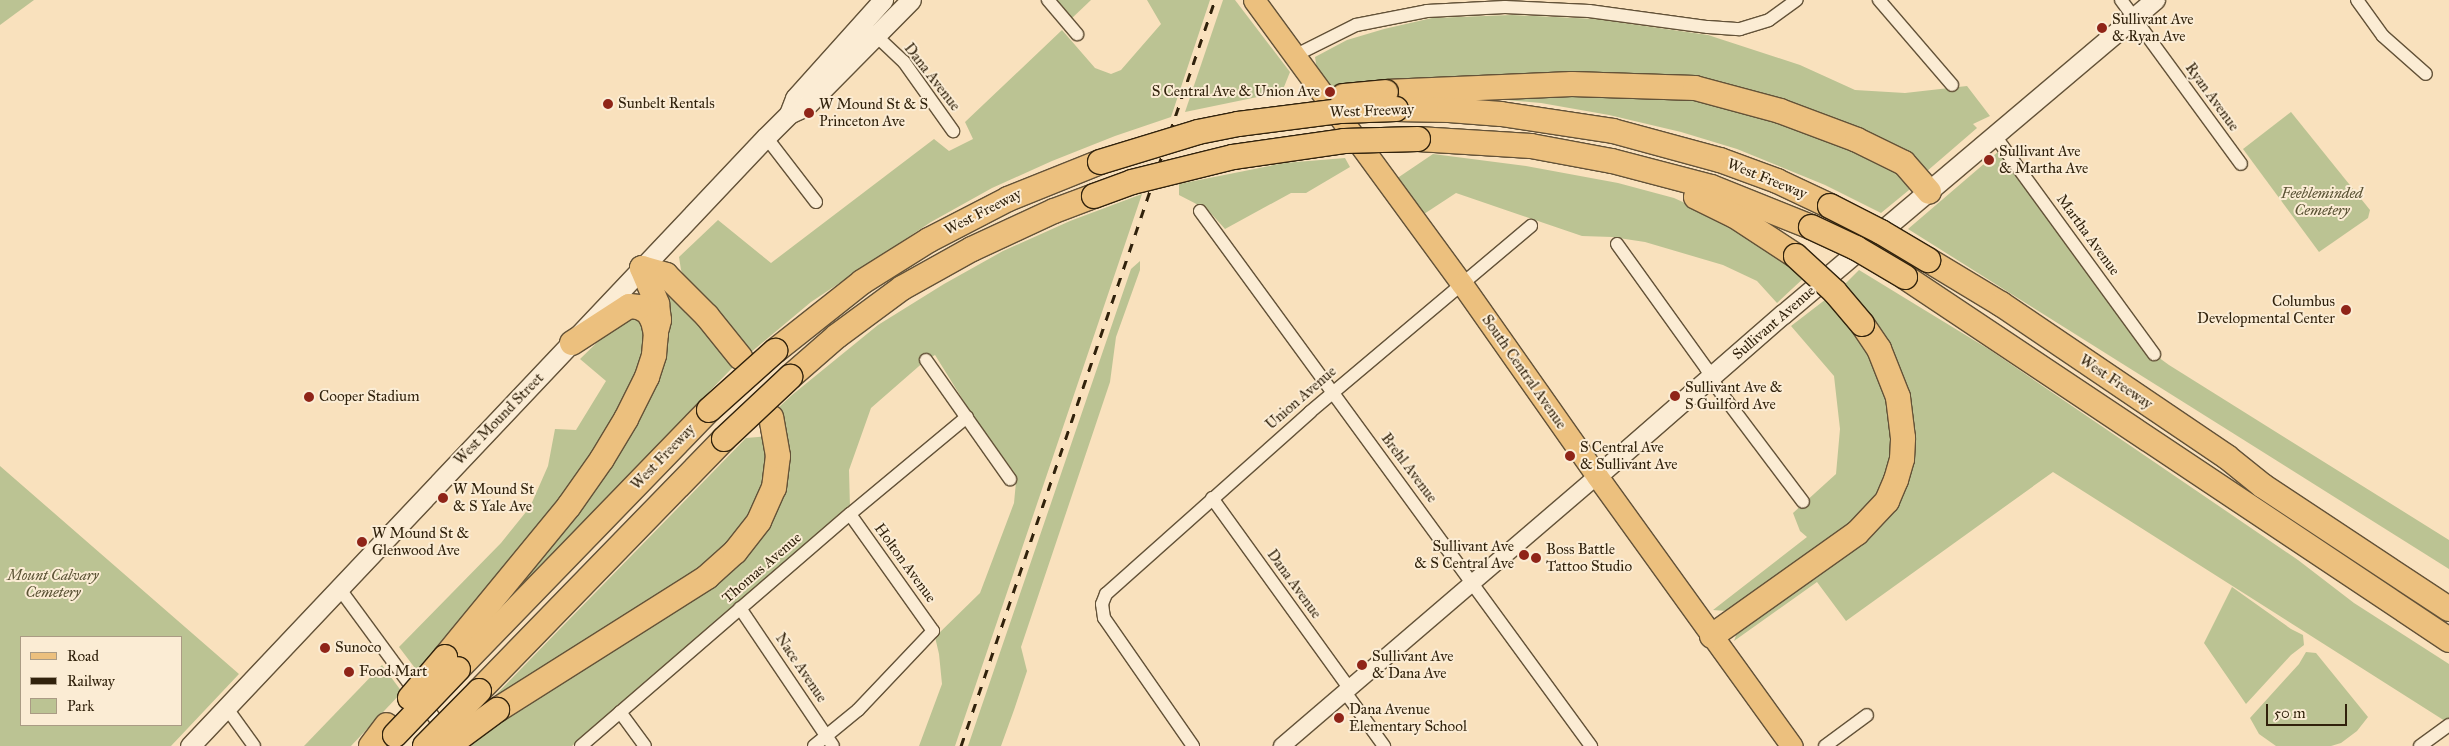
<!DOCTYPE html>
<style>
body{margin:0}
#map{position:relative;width:2449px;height:746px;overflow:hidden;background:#f9e1bd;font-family:"IM FELL Great Primer",serif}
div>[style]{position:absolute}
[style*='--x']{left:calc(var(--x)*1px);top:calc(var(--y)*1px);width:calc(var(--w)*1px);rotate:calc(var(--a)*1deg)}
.green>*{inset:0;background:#bbc393}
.roads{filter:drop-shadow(1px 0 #635238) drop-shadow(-1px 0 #635238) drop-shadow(0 1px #635238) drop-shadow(0 -1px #635238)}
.minor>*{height:12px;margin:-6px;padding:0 6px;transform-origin:6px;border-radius:6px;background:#fbecd4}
.tertiary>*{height:16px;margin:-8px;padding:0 8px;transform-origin:8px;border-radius:8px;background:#fbecd4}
.secondary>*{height:19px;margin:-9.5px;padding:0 9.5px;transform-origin:9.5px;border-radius:9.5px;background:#fbecd4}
.primary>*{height:21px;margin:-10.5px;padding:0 10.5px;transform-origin:10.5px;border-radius:10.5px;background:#ecc07e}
.motorway>*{height:24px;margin:-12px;padding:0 12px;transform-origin:12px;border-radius:12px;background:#ecc07e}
.rail>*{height:3px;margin-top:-1.5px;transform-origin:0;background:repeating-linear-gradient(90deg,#31220c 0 9px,transparent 0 18px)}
.bridges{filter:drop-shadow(1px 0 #31220c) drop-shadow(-1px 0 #31220c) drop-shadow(0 1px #31220c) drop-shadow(0 -1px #31220c)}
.motorway-bridge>*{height:24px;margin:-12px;padding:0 12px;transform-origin:12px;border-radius:12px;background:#ecc07e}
.dots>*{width:14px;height:14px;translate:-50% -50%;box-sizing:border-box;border:2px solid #fbecd4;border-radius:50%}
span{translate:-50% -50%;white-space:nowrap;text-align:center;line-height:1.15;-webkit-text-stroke:4px #fbecd4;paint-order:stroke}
.poi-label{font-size:15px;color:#31220c}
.left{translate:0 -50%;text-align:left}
.right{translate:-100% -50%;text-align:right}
.street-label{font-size:15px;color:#31220c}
.park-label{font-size:15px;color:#5a5234;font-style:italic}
.legend{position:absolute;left:20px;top:636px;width:162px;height:90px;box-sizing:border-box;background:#fbecd4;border:1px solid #aa9b84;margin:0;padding:6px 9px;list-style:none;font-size:15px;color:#31220c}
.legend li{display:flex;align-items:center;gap:10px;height:25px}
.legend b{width:25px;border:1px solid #aa9b84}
.scale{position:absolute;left:2266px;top:704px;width:81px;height:22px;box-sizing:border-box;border:2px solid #31220c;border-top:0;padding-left:6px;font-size:15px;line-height:18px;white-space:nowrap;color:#31220c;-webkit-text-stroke:4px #fbecd4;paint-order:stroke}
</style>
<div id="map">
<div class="green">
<div style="clip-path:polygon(0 0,34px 0,0 25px)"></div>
<div style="clip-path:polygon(1053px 0,1091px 0,1070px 20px)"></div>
<div style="clip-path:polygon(1147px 0,1210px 0,1171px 117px,1115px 136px,1052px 161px,992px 188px,931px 222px,811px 302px,750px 353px,686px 279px,681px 270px,679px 257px,718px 220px,771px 263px,934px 139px,949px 151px,973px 139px,965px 122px,1062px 30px,1095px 68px,1111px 74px,1121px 70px,1161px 24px)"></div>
<div style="clip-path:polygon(1223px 0,1235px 0,1290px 72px,1282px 92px,1185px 112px)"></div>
<div style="clip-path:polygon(1512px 15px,1596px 19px,1708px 35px,1800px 65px,1855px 90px,1905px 93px,1967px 86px,1990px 116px,1973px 124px,1977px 128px,1926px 172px,1799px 106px,1745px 88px,1690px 78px,1619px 74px,1414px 80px,1328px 87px,1317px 70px,1315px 57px,1347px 40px,1384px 29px,1432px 18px)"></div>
<div style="clip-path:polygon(1646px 91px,1744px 106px,1880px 156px,1909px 184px,1909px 190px,1881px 213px,1825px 185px,1737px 149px,1681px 132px,1609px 115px,1541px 103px,1471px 97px)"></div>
<div style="clip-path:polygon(2291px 112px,2370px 210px,2368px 218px,2319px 252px,2243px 149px)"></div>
<div style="clip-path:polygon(1999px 151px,2140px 344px,2169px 365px,2449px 540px,2449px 569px,1908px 229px)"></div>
<div style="clip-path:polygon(1433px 154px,1526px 166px,1618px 183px,1674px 198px,1738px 227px,1807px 275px,1777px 303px,1757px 281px,1723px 265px,1645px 242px,1612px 237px,1582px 236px,1456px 193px,1424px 214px,1396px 179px)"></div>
<div style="clip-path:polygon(1345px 158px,1350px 167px,1306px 193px,1291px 193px,1225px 229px,1208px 210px,1179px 195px,1179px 184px,1284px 163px)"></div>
<div style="clip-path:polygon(1142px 194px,955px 746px,919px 746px,942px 684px,939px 654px,935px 637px,980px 593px,1014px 503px,1016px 482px,1014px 472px,973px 416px,935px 355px,926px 360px,871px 408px,849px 470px,850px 508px,646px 684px,572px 746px,470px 746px,467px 742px,702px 593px,726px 576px,751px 552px,774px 517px,777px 409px,792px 395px,878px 325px,944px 284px,1003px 251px,1070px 221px)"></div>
<div style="clip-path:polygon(1140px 261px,1140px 270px,1116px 337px,1110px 382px,1021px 647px,1027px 671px,1014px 710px,1001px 746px,968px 746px,1131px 269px)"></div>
<div style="clip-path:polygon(1859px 270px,1990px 350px,2298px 560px,2354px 603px,2449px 664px,2449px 718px,2445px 721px,2053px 472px,1846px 621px,1817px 582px,1734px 641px,1738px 630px,1865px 536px,1909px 448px,1842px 287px)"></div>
<div style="clip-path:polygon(661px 285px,702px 323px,736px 364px,516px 591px,512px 587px,624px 441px)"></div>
<div style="clip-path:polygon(1830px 296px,1846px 315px,1885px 381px,1895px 443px,1884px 487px,1853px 524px,1737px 608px,1726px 611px,1713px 610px,1807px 537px,1800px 531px,1793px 513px,1836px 474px,1840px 429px,1834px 376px,1791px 326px)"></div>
<div style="clip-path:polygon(629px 315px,646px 320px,648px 349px,625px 404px,559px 503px,418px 672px,399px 647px,501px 543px,530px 507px,548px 466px,555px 429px,576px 430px,606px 381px,580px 359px,617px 323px)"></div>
<div style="clip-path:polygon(769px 436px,761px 503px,727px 551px,484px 707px,746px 438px)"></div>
<div style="clip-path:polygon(evenodd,0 466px,239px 674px,171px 746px,0 746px,0 466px,21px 637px,181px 637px,181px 725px,21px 725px,21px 637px)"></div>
<div style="clip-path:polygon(2232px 587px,2291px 629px,2303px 635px,2304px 645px,2291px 655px,2246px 704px,2204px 643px)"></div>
<div style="clip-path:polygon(2306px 652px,2316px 653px,2368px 717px,2357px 731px,2341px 743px,2331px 746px,2276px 746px,2259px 734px,2250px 718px,2299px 664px)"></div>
<div style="clip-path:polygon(382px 665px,402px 692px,351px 746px,304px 746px)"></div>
</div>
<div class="roads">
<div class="minor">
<div style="--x:1048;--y:0;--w:45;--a:49.5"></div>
<div style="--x:1879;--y:0;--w:112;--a:49.3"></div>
<div style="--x:2121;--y:0;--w:203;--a:53.8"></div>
<div style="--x:2357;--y:0;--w:44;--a:54.2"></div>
<div style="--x:2383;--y:36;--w:57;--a:41.5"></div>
<div style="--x:871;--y:31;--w:45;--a:43.2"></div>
<div style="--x:904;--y:62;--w:85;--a:54.6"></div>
<div style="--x:1294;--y:56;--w:69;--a:-26.6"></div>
<div style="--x:1356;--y:25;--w:72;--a:-11.2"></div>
<div style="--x:1427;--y:11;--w:78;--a:-2.9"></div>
<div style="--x:1505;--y:7;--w:84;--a:2.7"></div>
<div style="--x:1589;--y:11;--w:120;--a:7.7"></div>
<div style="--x:1708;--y:27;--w:32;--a:4"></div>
<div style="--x:1740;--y:29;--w:30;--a:-17"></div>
<div style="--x:1769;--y:20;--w:34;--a:-36"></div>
<div style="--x:1995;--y:136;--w:270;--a:53.9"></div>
<div style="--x:766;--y:137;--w:82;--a:52.4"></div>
<div style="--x:1200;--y:211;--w:663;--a:53.84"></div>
<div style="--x:1617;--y:244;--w:153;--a:54.3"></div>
<div style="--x:1706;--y:368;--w:24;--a:60"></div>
<div style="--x:1718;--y:389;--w:141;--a:53"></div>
<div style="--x:926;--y:360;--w:146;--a:54.8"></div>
<div style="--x:1212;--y:498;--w:234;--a:54.2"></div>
<div style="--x:339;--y:588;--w:177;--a:53.7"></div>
<div style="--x:740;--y:608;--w:166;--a:56"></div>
<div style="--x:1345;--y:692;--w:67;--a:54.2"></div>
<div style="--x:226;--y:707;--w:48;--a:54.3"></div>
<div style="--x:620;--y:712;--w:42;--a:53.7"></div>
<div style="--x:581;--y:746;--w:355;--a:-40.8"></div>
<div style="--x:850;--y:514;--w:152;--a:-39.7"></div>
<div style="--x:814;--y:746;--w:57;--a:-39.3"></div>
<div style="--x:858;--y:710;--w:109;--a:-46.5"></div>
<div style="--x:933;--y:631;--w:143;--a:-125.4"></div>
<div style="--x:1193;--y:746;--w:156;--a:-124.8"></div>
<div style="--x:1104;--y:618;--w:14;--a:-98"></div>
<div style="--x:1102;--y:604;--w:11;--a:-68"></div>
<div style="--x:1106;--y:594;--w:273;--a:-41.7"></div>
<div style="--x:1310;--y:412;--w:289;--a:-40.1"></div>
<div style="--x:1825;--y:746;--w:52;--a:-36.4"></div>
<div style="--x:2420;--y:746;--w:36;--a:-36"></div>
</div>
<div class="tertiary">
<div style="--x:1282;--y:746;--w:415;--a:-40.6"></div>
</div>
<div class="secondary">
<div style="--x:789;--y:114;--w:17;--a:-69"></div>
<div style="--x:795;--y:98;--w:132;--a:-48.1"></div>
<div style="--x:1597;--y:476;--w:247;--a:-41.1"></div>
<div style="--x:1783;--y:314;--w:487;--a:-40.2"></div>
<div style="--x:190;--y:746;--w:838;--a:-46.6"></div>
<div style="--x:766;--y:137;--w:33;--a:-45"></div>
<div style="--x:789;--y:114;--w:19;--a:-25"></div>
<div style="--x:806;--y:106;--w:149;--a:-45.3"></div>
</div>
<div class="primary">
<div style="--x:1254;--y:0;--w:352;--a:53.8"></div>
<div style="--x:1462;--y:284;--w:235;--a:54.9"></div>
<div style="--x:1597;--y:476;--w:333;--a:54.2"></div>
</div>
<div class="motorway">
<div style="--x:1386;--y:92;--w:186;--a:-2.5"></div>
<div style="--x:1572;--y:84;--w:123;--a:1.9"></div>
<div style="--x:1695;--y:88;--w:88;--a:15.1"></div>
<div style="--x:1780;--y:111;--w:82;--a:20.6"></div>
<div style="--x:1857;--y:140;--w:52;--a:26.1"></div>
<div style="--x:1904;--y:163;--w:38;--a:49"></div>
<div style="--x:1396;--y:109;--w:53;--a:1.1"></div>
<div style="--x:1449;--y:110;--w:52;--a:4.4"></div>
<div style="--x:1501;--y:114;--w:113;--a:8.6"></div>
<div style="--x:1613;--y:131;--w:111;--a:15.2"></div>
<div style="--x:1720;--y:160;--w:61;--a:20.2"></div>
<div style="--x:1777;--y:181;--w:59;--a:25.3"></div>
<div style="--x:1418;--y:139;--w:113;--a:3.5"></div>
<div style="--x:1531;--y:146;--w:82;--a:10.5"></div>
<div style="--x:1612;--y:161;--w:102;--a:14.7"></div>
<div style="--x:1711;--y:187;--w:108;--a:21.8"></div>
<div style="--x:1696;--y:197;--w:43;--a:26"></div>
<div style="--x:1735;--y:216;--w:73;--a:33.3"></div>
<div style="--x:1928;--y:260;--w:85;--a:31.1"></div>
<div style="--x:2001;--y:304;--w:273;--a:34.1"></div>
<div style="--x:2227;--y:457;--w:46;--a:38.9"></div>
<div style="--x:2263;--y:486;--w:223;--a:33.5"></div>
<div style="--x:642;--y:268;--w:25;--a:16"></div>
<div style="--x:666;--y:275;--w:58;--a:45"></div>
<div style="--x:707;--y:316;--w:53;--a:51.2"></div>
<div style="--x:642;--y:268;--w:39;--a:67"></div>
<div style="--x:657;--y:304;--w:16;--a:83"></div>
<div style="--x:659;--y:320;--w:8;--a:104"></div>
<div style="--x:1905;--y:277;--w:654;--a:33.71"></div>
<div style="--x:775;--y:351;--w:111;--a:-38.4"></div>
<div style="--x:862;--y:282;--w:79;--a:-32.1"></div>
<div style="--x:929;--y:240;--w:89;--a:-27.4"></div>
<div style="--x:1008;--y:199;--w:99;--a:-21.9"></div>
<div style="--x:790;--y:377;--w:62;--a:-41.1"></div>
<div style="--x:837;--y:336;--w:81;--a:-36.4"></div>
<div style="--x:902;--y:288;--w:80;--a:-29.1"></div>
<div style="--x:972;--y:249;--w:90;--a:-24.9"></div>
<div style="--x:1054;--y:211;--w:43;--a:-20.6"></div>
<div style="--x:1712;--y:636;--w:178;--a:-35.4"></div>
<div style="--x:1857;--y:533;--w:44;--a:-46.8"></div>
<div style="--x:1887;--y:501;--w:23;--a:-67"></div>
<div style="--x:1896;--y:480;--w:22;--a:-74"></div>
<div style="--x:1902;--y:459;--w:21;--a:-87"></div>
<div style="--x:1903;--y:438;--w:41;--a:-97"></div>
<div style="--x:1898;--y:397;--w:52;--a:-111.6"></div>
<div style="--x:1879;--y:349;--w:30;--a:-124"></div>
<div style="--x:445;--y:657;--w:195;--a:-50.6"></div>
<div style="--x:569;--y:506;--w:57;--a:-54.9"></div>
<div style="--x:602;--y:459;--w:47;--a:-59"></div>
<div style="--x:626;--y:419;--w:47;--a:-63.4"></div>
<div style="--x:647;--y:377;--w:23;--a:-72"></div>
<div style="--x:654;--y:355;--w:21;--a:-85"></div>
<div style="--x:656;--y:334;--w:13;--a:-103"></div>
<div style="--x:653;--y:321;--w:10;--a:-119"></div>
<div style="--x:648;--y:312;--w:10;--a:-151"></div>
<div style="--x:639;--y:307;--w:10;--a:-174"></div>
<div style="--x:629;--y:306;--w:68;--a:147"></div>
<div style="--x:458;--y:669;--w:361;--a:-45.9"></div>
<div style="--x:479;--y:691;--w:351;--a:-45.8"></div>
<div style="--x:497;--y:710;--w:249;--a:-32.3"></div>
<div style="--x:707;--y:577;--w:38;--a:-42"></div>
<div style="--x:735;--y:552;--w:39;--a:-52"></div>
<div style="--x:759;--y:521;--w:36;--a:-66"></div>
<div style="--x:774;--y:488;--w:32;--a:-83"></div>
<div style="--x:778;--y:456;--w:39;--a:-100"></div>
<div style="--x:371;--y:746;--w:26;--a:-53"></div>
</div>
</div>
<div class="rail">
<div style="--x:961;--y:746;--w:788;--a:-71.2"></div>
</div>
<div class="bridges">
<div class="motorway-bridge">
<div style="--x:1343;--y:96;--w:43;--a:-5.3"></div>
<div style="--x:1100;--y:162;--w:102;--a:-17"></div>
<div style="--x:1198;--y:132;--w:41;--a:-11.3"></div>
<div style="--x:1238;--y:124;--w:104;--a:-7.2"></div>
<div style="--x:1341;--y:111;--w:55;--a:-2.1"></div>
<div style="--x:1094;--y:196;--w:40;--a:-20.2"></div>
<div style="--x:1132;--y:182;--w:104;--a:-13.9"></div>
<div style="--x:1233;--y:157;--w:112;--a:-8.2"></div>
<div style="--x:1344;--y:141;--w:74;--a:-1.5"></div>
<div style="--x:1830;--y:206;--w:57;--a:27"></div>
<div style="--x:1881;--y:232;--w:55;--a:30.8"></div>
<div style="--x:1811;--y:227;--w:50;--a:25"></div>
<div style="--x:1856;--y:248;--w:57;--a:30.6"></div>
<div style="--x:1796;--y:256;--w:53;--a:42.7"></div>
<div style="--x:1835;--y:292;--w:42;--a:49.8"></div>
<div style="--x:709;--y:410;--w:89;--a:-41.8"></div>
<div style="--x:724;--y:439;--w:91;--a:-43.2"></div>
<div style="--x:410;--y:698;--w:54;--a:-49.5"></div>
<div style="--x:395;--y:735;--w:91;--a:-46.3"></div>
<div style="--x:425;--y:746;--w:77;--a:-45.5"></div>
<div style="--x:448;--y:746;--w:61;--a:-36.3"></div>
</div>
</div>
<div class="dots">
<div style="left:2102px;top:28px;background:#8f2418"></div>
<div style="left:1330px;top:92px;background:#8f2418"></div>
<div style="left:608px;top:104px;background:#8f2418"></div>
<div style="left:809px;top:113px;background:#8f2418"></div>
<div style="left:1989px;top:160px;background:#8f2418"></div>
<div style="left:2346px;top:310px;background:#8f2418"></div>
<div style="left:1675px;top:396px;background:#8f2418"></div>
<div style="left:309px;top:397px;background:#8f2418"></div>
<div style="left:1570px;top:456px;background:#8f2418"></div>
<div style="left:443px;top:498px;background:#8f2418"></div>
<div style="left:362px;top:542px;background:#8f2418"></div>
<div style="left:1524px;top:555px;background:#8f2418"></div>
<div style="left:1536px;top:558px;background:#8f2418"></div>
<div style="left:325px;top:648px;background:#8f2418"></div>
<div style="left:1362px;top:665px;background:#8f2418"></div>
<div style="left:349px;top:672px;background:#8f2418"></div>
<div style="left:1339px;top:718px;background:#8f2418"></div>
</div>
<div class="poi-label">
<span class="left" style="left:2112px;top:28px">Sullivant Ave<br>&amp; Ryan Ave</span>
<span class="right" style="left:1320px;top:92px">S Central Ave &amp; Union Ave</span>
<span class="left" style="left:618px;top:104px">Sunbelt Rentals</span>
<span class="left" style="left:819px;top:113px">W Mound St &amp; S<br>Princeton Ave</span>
<span class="left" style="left:1999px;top:160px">Sullivant Ave<br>&amp; Martha Ave</span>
<span class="right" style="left:2335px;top:310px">Columbus<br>Developmental Center</span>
<span class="left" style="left:1685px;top:396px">Sullivant Ave &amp;<br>S Guilford Ave</span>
<span class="left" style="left:319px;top:397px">Cooper Stadium</span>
<span class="left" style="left:1580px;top:456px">S Central Ave<br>&amp; Sullivant Ave</span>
<span class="left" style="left:453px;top:498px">W Mound St<br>&amp; S Yale Ave</span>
<span class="left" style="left:372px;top:542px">W Mound St &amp;<br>Glenwood Ave</span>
<span class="right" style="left:1514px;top:555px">Sullivant Ave<br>&amp; S Central Ave</span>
<span class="left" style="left:1546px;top:558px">Boss Battle<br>Tattoo Studio</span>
<span class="left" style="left:335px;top:648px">Sunoco</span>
<span class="left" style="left:1372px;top:665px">Sullivant Ave<br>&amp; Dana Ave</span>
<span class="left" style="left:359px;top:672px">Food Mart</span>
<span class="left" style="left:1349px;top:718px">Dana Avenue<br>Elementary School</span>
</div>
<div class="street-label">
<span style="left:932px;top:77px;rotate:52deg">Dana Avenue</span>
<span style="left:2212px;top:97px;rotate:54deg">Ryan Avenue</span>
<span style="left:1372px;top:111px;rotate:-2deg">West Freeway</span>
<span style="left:1767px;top:179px;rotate:22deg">West Freeway</span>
<span style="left:983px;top:212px;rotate:-27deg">West Freeway</span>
<span style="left:2088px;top:235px;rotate:54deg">Martha Avenue</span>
<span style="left:1774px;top:323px;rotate:-41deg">Sullivant Avenue</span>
<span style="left:1524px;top:372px;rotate:55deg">South Central Avenue</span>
<span style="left:2116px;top:382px;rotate:34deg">West Freeway</span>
<span style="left:1301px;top:398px;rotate:-41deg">Union Avenue</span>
<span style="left:499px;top:419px;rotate:-46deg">West Mound Street</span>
<span style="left:663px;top:457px;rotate:-46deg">West Freeway</span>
<span style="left:1409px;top:468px;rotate:53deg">Brehl Avenue</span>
<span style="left:905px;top:563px;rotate:54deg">Holton Avenue</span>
<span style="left:762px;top:568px;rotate:-41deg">Thomas Avenue</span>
<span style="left:1294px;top:584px;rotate:54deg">Dana Avenue</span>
<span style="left:801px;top:668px;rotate:56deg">Nace Avenue</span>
</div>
<div class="park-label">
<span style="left:2322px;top:202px">Feebleminded<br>Cemetery</span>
<span style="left:53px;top:584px">Mount Calvary<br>Cemetery</span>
</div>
<ul class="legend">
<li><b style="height:6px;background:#ecc07e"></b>Road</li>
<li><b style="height:6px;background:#31220c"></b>Railway</li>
<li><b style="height:14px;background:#bbc393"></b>Park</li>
</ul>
<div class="scale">50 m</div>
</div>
